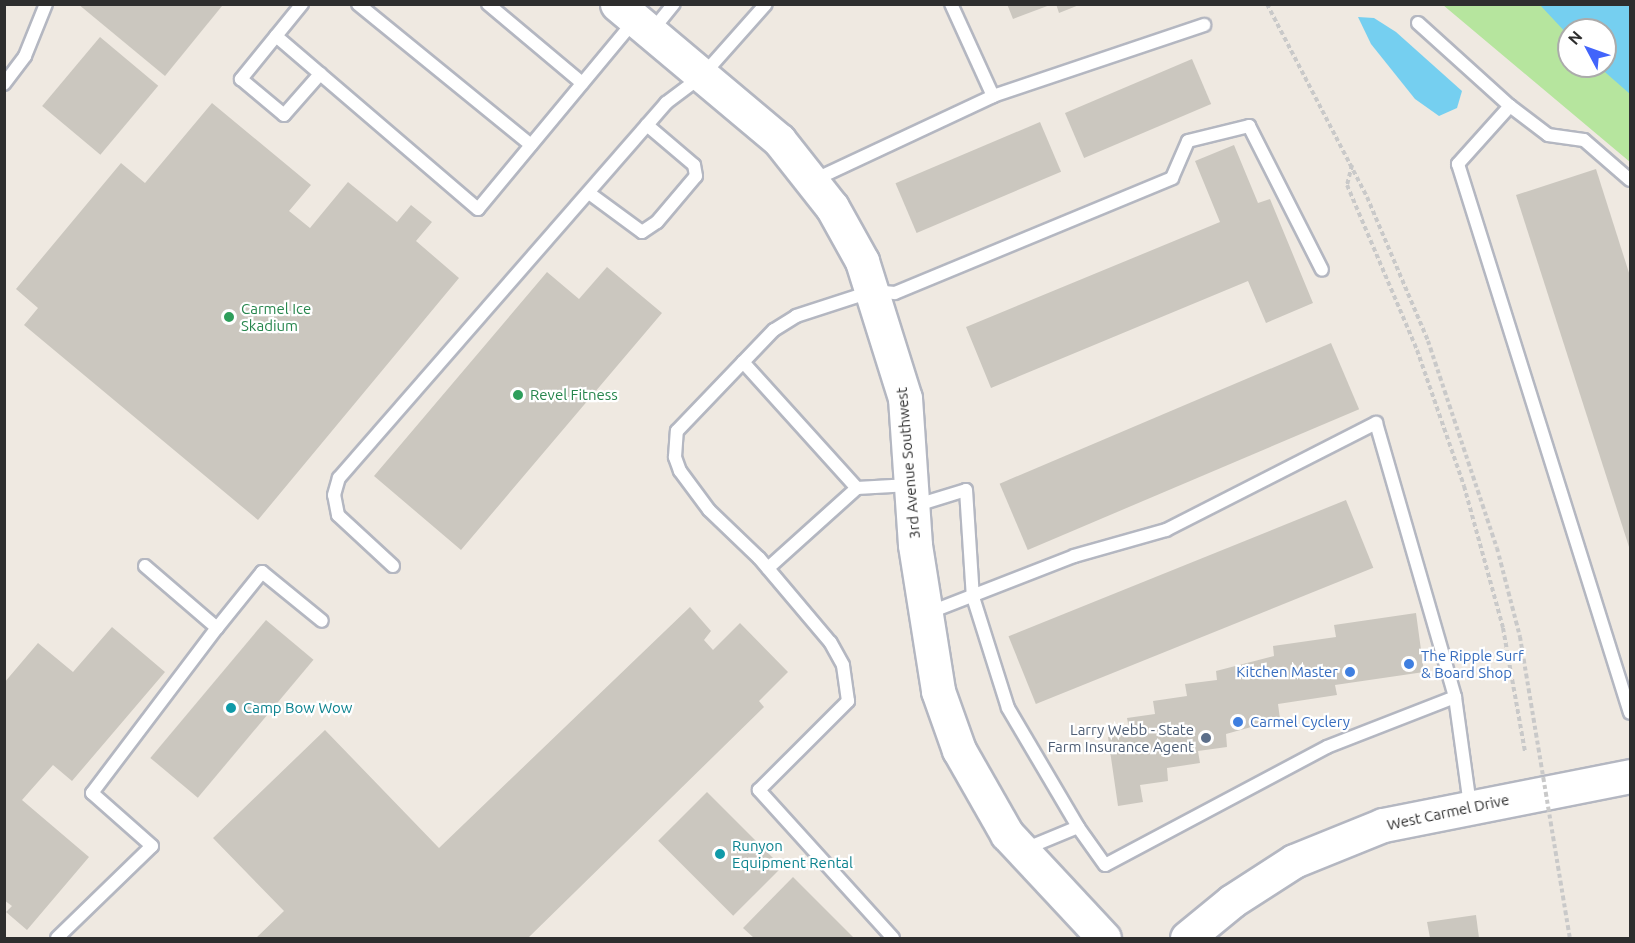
<!DOCTYPE html>
<style>
body{margin:0}
#map{position:relative;width:1635px;height:943px;overflow:hidden;background:#efe9e1;font-family:Ubuntu,sans-serif}
div>[style]{position:absolute}
[style*='--x']{left:calc(var(--x)*1px);top:calc(var(--y)*1px);width:calc(var(--w)*1px);rotate:calc(var(--a)*1deg)}
.green>*{inset:0;background:#b6e59e}
.water>*{inset:0;background:#75cff0}
.building>*{inset:0;background:#cbc7bf;transform-origin:0 0}
.path>*{height:4px;margin-top:-2px;transform-origin:0;background:repeating-linear-gradient(90deg,#c9c9c9 0 4.5px,transparent 0 7.5px)}
.roads{filter:drop-shadow(2px 0 #b4b7c1) drop-shadow(-2px 0 #b4b7c1) drop-shadow(0 2px #b4b7c1) drop-shadow(0 -2px #b4b7c1)}
.lane>*{height:12px;margin:-6px;padding:0 6px;transform-origin:6px;border-radius:6px;background:#fff}
.secondary>*{height:33px;margin:-16.5px;padding:0 16.5px;transform-origin:16.5px;border-radius:16.5px;background:#fff}
.path-bridge>*{height:4px;margin-top:-2px;transform-origin:0;background:repeating-linear-gradient(90deg,#c9c9c9 0 4.5px,transparent 0 7.5px)}
.dots>*{width:16px;height:16px;translate:-50% -50%;box-sizing:border-box;border:3px solid #fff;border-radius:50%}
span{translate:-50% -50%;white-space:nowrap;text-align:center;line-height:1.15;-webkit-text-stroke:4.5px #fff;paint-order:stroke}
.leisure-label{font-size:15px;color:#27864d}
.left{translate:0 -50%;text-align:left}
.street-label{font-size:15px;color:#2e2e2e}
.shop-label{font-size:15px;color:#366cbe}
.right{translate:-100% -50%;text-align:right}
.culture-label{font-size:15px;color:#0d838f}
.service-label{font-size:15px;color:#4e5e75}
.frame{position:absolute;inset:0;border:6px solid #2e2e2e;pointer-events:none}
.north{position:absolute;left:1557px;top:18px;width:60px;height:60px;box-sizing:border-box;background:#fff;border:2px solid #ababab;border-radius:50%;rotate:311deg;font-size:16px;font-weight:700;line-height:24px;text-align:center;color:#2e2e2e}
.north::after{content:'';display:block;margin:auto;width:21px;height:27px;background:#4264fb;clip-path:polygon(50% 0,100% 100%,50% 72%,0 100%)}
</style>
<div id="map">
<div class="green">
<div style="clip-path:polygon(evenodd,1443px 5px,1630px 5px,1630px 162px,1443px 5px,1569px 30px,1605px 30px,1605px 66px,1569px 66px,1569px 30px)"></div>
</div>
<div class="water">
<div style="clip-path:polygon(1540px 5px,1630px 5px,1630px 94px,1598px 66px,1605px 66px,1605px 30px,1569px 30px,1569px 36px)"></div>
<div style="clip-path:polygon(1358px 17px,1374px 18px,1396px 32px,1462px 91px,1457px 108px,1439px 116px,1415px 99px,1371px 44px)"></div>
</div>
<div class="building">
<div style="clip-path:polygon(78px 4px,220px 4px,222px 6px,165px 76px)"></div>
<div style="clip-path:polygon(1007px 4px,1050px 4px,1050px 5px,1013px 19px)"></div>
<div style="clip-path:polygon(1056px 4px,1079px 4px,1079px 5px,1059px 13px)"></div>
<div style="left:100px;top:37px;width:76px;height:90px;rotate:40deg"></div>
<div style="left:1192px;top:59px;width:49px;height:138px;rotate:67deg"></div>
<div style="clip-path:polygon(212px 103px,311px 185px,289px 211px,310px 228px,348px 182px,397px 222px,411px 205px,432px 222px,416px 241px,459px 278px,258px 520px,24px 325px,38px 308px,16px 289px,121px 163px,145px 183px)"></div>
<div style="left:1040px;top:122px;width:54px;height:157px;rotate:67deg"></div>
<div style="clip-path:polygon(1234px 145px,1258px 203px,1270px 199px,1313px 303px,1266px 323px,1248px 281px,991px 388px,966px 327px,1220px 222px,1195px 161px)"></div>
<div style="clip-path:polygon(1596px 169px,1630px 276px,1630px 550px,1516px 195px)"></div>
<div style="clip-path:polygon(607px 267px,662px 313px,461px 550px,374px 476px,547px 272px,579px 299px)"></div>
<div style="left:1331px;top:343px;width:72px;height:360px;rotate:67deg"></div>
<div style="left:1346px;top:500px;width:73px;height:364px;rotate:68deg"></div>
<div style="clip-path:polygon(690px 607px,711px 631px,704px 640px,713px 650px,740px 623px,788px 672px,759px 701px,764px 707px,528px 938px,256px 938px,284px 911px,213px 838px,325px 730px,439px 848px)"></div>
<div style="clip-path:polygon(1416px 613px,1424px 672px,1335px 685px,1337px 695px,1278px 704px,1280px 719px,1226px 734px,1227px 747px,1198px 751px,1200px 763px,1167px 768px,1168px 781px,1140px 785px,1143px 802px,1118px 806px,1108px 737px,1130px 734px,1127px 718px,1155px 714px,1153px 701px,1187px 696px,1185px 684px,1217px 680px,1216px 671px,1274px 656px,1273px 646px,1336px 637px,1334px 625px)"></div>
<div style="left:266px;top:620px;width:62px;height:180px;rotate:40deg"></div>
<div style="clip-path:polygon(112px 627px,165px 672px,72px 781px,53px 765px,22px 800px,89px 857px,27px 930px,6px 912px,12px 906px,4px 900px,4px 683px,38px 643px,73px 672px)"></div>
<div style="left:707px;top:792px;width:106px;height:69px;rotate:45deg"></div>
<div style="clip-path:polygon(793px 877px,854px 938px,754px 938px,743px 928px)"></div>
<div style="clip-path:polygon(1476px 915px,1479px 938px,1430px 938px,1427px 922px)"></div>
</div>
<div class="path">
<div style="--x:1267;--y:4;--w:217;--a:62.6"></div>
<div style="--x:1352;--y:165;--w:21;--a:104"></div>
<div style="--x:1347;--y:185;--w:179;--a:67"></div>
<div style="--x:1417;--y:350;--w:144;--a:70.9"></div>
<div style="--x:1464;--y:486;--w:147;--a:74.6"></div>
<div style="--x:1503;--y:628;--w:126;--a:79.9"></div>
</div>
<div class="roads">
<div class="lane">
<div style="--x:302;--y:4;--w:97;--a:129.1"></div>
<div style="--x:241;--y:79;--w:56;--a:39.9"></div>
<div style="--x:284;--y:115;--w:55;--a:-48.7"></div>
<div style="--x:358;--y:4;--w:223;--a:39.2"></div>
<div style="--x:488;--y:4;--w:123;--a:40"></div>
<div style="--x:1418;--y:23;--w:124;--a:42.1"></div>
<div style="--x:1510;--y:106;--w:78;--a:131.9"></div>
<div style="--x:1458;--y:164;--w:575;--a:72.6"></div>
<div style="--x:651;--y:32;--w:36;--a:-51"></div>
<div style="--x:276;--y:36;--w:266;--a:40.6"></div>
<div style="--x:478;--y:209;--w:244;--a:-50.3"></div>
<div style="--x:4;--y:84;--w:35;--a:-53"></div>
<div style="--x:25;--y:56;--w:56;--a:-68"></div>
<div style="--x:993;--y:96;--w:223;--a:-18.6"></div>
<div style="--x:1510;--y:106;--w:48;--a:37.3"></div>
<div style="--x:1548;--y:135;--w:36;--a:8"></div>
<div style="--x:1584;--y:140;--w:61;--a:41"></div>
<div style="--x:814;--y:180;--w:198;--a:-25.1"></div>
<div style="--x:993;--y:96;--w:101;--a:-114.5"></div>
<div style="--x:589;--y:193;--w:66;--a:36.3"></div>
<div style="--x:642;--y:232;--w:18;--a:-34"></div>
<div style="--x:657;--y:222;--w:60;--a:-49.7"></div>
<div style="--x:696;--y:176;--w:11;--a:-100"></div>
<div style="--x:694;--y:165;--w:62;--a:-139.6"></div>
<div style="--x:743;--y:362;--w:170;--a:47.9"></div>
<div style="--x:857;--y:488;--w:120;--a:138"></div>
<div style="--x:857;--y:488;--w:53;--a:-3.2"></div>
<div style="--x:914;--y:506;--w:54;--a:-17.1"></div>
<div style="--x:966;--y:490;--w:107;--a:86.3"></div>
<div style="--x:973;--y:597;--w:116;--a:72.5"></div>
<div style="--x:1008;--y:708;--w:138;--a:59.5"></div>
<div style="--x:393;--y:566;--w:75;--a:-137.2"></div>
<div style="--x:338;--y:515;--w:20;--a:-101"></div>
<div style="--x:334;--y:495;--w:18;--a:-74"></div>
<div style="--x:339;--y:478;--w:498;--a:-48.9"></div>
<div style="--x:666;--y:103;--w:45;--a:-36.9"></div>
<div style="--x:702;--y:76;--w:96;--a:-48.4"></div>
<div style="--x:928;--y:613;--w:157;--a:-21.3"></div>
<div style="--x:1074;--y:556;--w:96;--a:-15.8"></div>
<div style="--x:1166;--y:530;--w:236;--a:-27"></div>
<div style="--x:1376;--y:423;--w:285;--a:73.9"></div>
<div style="--x:1455;--y:697;--w:137;--a:158.7"></div>
<div style="--x:1327;--y:747;--w:251;--a:152"></div>
<div style="--x:1105;--y:865;--w:47;--a:-125.4"></div>
<div style="--x:1078;--y:827;--w:57;--a:157.5"></div>
<div style="--x:217;--y:628;--w:72;--a:-51.2"></div>
<div style="--x:262;--y:572;--w:77;--a:39.2"></div>
<div style="--x:1455;--y:697;--w:109;--a:82.1"></div>
<div style="--x:57;--y:938;--w:132;--a:-44.1"></div>
<div style="--x:152;--y:846;--w:80;--a:-138.5"></div>
<div style="--x:92;--y:793;--w:207;--a:-52.9"></div>
<div style="--x:217;--y:628;--w:95;--a:-139.3"></div>
<div style="--x:893;--y:938;--w:200;--a:-132.2"></div>
<div style="--x:759;--y:790;--w:126;--a:-45"></div>
<div style="--x:848;--y:701;--w:36;--a:-98"></div>
<div style="--x:843;--y:665;--w:26;--a:-119"></div>
<div style="--x:830;--y:642;--w:110;--a:-130.2"></div>
<div style="--x:759;--y:558;--w:69;--a:-136.2"></div>
<div style="--x:709;--y:510;--w:49;--a:-126.6"></div>
<div style="--x:680;--y:471;--w:15;--a:-110"></div>
<div style="--x:675;--y:457;--w:26;--a:-86"></div>
<div style="--x:677;--y:431;--w:140;--a:-46.2"></div>
<div style="--x:774;--y:330;--w:26;--a:-32"></div>
<div style="--x:796;--y:316;--w:81;--a:-18"></div>
<div style="--x:873;--y:291;--w:22;--a:5"></div>
<div style="--x:895;--y:293;--w:300;--a:-22.5"></div>
<div style="--x:1172;--y:178;--w:40;--a:-66.6"></div>
<div style="--x:1188;--y:141;--w:63;--a:-13.8"></div>
<div style="--x:1249;--y:126;--w:161;--a:63.1"></div>
</div>
<div class="secondary">
<div style="--x:617;--y:4;--w:212;--a:40"></div>
<div style="--x:779;--y:140;--w:85;--a:51.7"></div>
<div style="--x:832;--y:207;--w:62;--a:60.9"></div>
<div style="--x:862;--y:261;--w:144;--a:72.6"></div>
<div style="--x:905;--y:398;--w:147;--a:86.1"></div>
<div style="--x:915;--y:545;--w:148;--a:81"></div>
<div style="--x:938;--y:691;--w:63;--a:70.4"></div>
<div style="--x:959;--y:750;--w:97;--a:60.3"></div>
<div style="--x:1007;--y:834;--w:142;--a:47"></div>
<div style="--x:1187;--y:938;--w:58;--a:-39.4"></div>
<div style="--x:1232;--y:901;--w:74;--a:-32.8"></div>
<div style="--x:1294;--y:861;--w:96;--a:-22"></div>
<div style="--x:1383;--y:825;--w:252;--a:-11.2"></div>
</div>
</div>
<div class="path-bridge">
<div style="--x:1367;--y:197;--w:156;--a:67"></div>
<div style="--x:1428;--y:341;--w:218;--a:71.6"></div>
<div style="--x:1497;--y:548;--w:92;--a:75.5"></div>
<div style="--x:1520;--y:637;--w:305;--a:80.6"></div>
</div>
<div class="dots">
<div style="left:229px;top:317px;background:#2e9e5b"></div>
<div style="left:518px;top:395px;background:#2e9e5b"></div>
<div style="left:1409px;top:664px;background:#3f7fe0"></div>
<div style="left:1350px;top:672px;background:#3f7fe0"></div>
<div style="left:231px;top:708px;background:#0f9aa8"></div>
<div style="left:1238px;top:722px;background:#3f7fe0"></div>
<div style="left:1206px;top:738px;background:#5c6f8a"></div>
<div style="left:720px;top:854px;background:#0f9aa8"></div>
</div>
<div class="leisure-label">
<span class="left" style="left:241px;top:317px">Carmel Ice<br>Skadium</span>
<span class="left" style="left:530px;top:395px">Revel Fitness</span>
</div>
<div class="street-label">
<span style="left:908px;top:463px;rotate:-95deg">3rd Avenue Southwest</span>
<span style="left:1448px;top:812px;rotate:-12deg">West Carmel Drive</span>
</div>
<div class="shop-label">
<span class="left" style="left:1421px;top:664px">The Ripple Surf<br>&amp; Board Shop</span>
<span class="right" style="left:1338px;top:672px">Kitchen Master</span>
<span class="left" style="left:1250px;top:722px">Carmel Cyclery</span>
</div>
<div class="culture-label">
<span class="left" style="left:243px;top:708px">Camp Bow Wow</span>
<span class="left" style="left:732px;top:854px">Runyon<br>Equipment Rental</span>
</div>
<div class="service-label">
<span class="right" style="left:1194px;top:738px">Larry Webb - State<br>Farm Insurance Agent</span>
</div>
<div class="frame"></div>
<div class="north">N</div>
</div>
